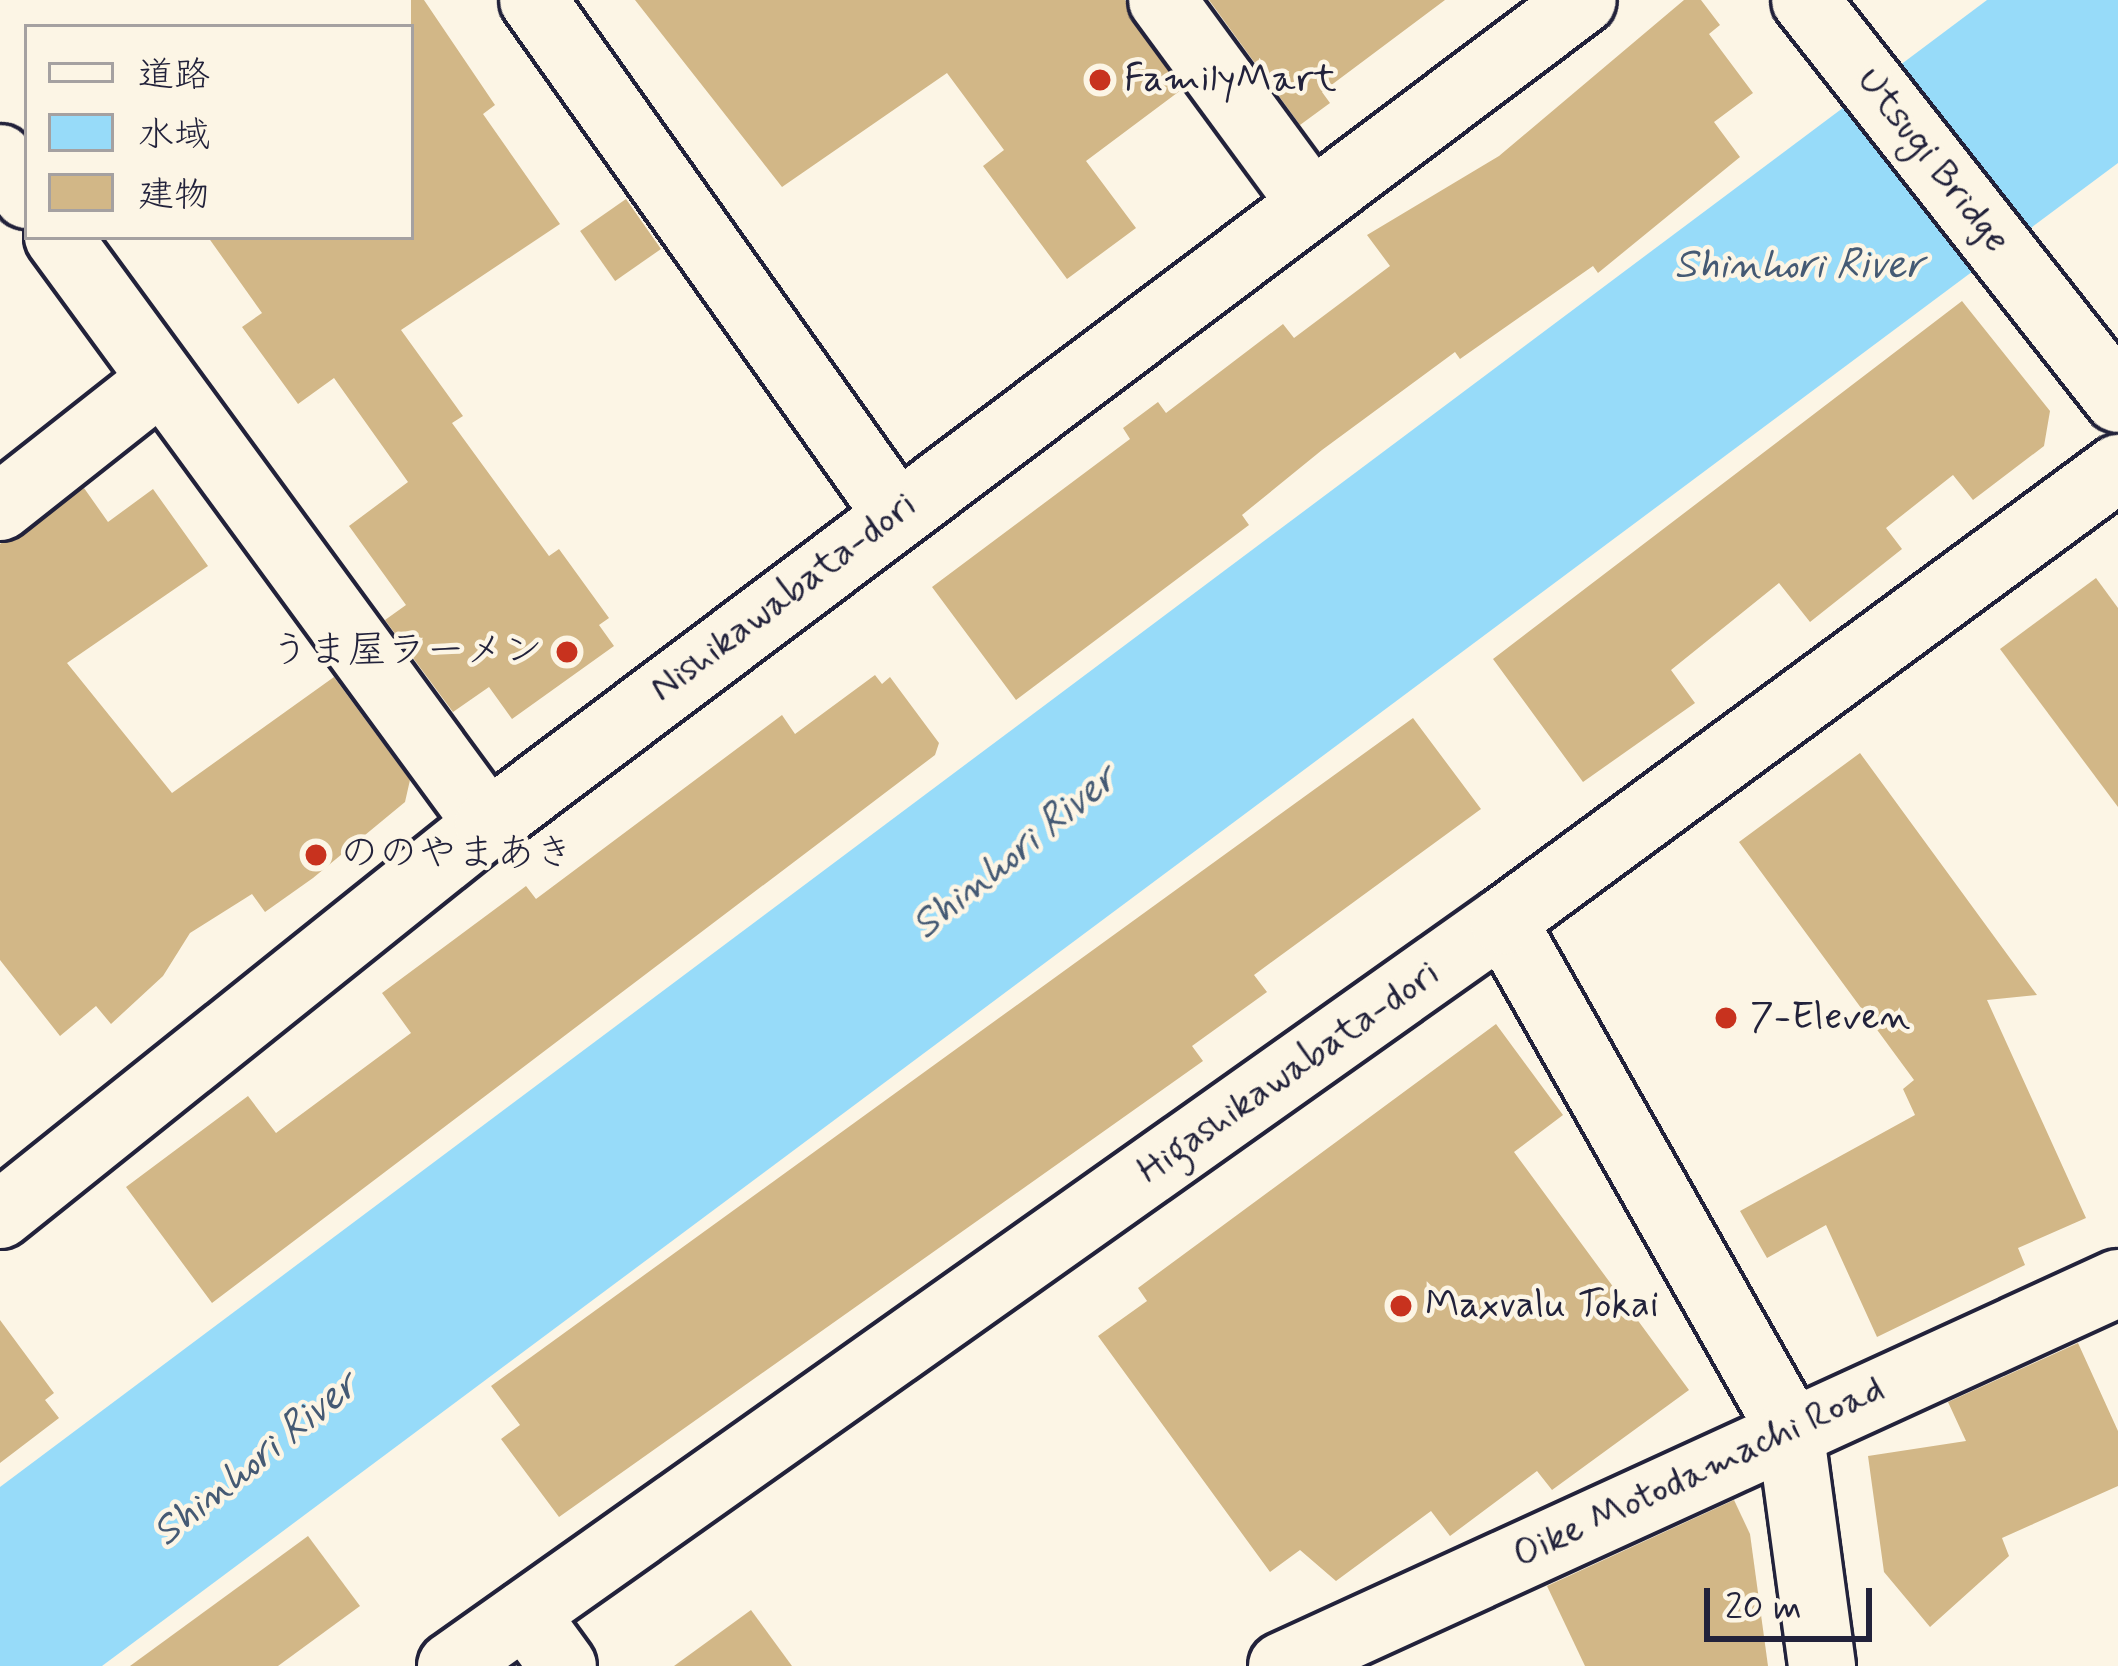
<!DOCTYPE html>
<meta charset="utf-8">
<style>
body{margin:0}
#map{position:relative;width:2118px;height:1666px;overflow:hidden;background:#fcf5e5;font-family:Mynerve,"Klee One",sans-serif}
div>[style]{position:absolute}
[style*='--x']{left:calc(var(--x)*1px);top:calc(var(--y)*1px);width:calc(var(--w)*1px);rotate:calc(var(--a)*1deg)}
.water>*{inset:0;background:#97dbf9}
.building>*{inset:0;background:#d2b787;transform-origin:0 0}
.roads{filter:drop-shadow(3px 0 #22223b) drop-shadow(-3px 0 #22223b) drop-shadow(0 3px #22223b) drop-shadow(0 -3px #22223b)}
.street>*{height:66px;margin:-33px;padding:0 33px;transform-origin:33px;border-radius:33px;background:#fcf5e5}
.secondary>*{height:66px;margin:-33px;padding:0 33px;transform-origin:33px;border-radius:33px;background:#fcf5e5}
.dots>*{width:33px;height:33px;translate:-50% -50%;box-sizing:border-box;border:6px solid #fcf5e5;border-radius:50%}
span{translate:-50% -50%;white-space:nowrap;text-align:center;line-height:1.15;-webkit-text-stroke:9px #fcf5e5;paint-order:stroke}
.poi-label{font-size:39px;color:#22223b}
.left{translate:0 -50%;text-align:left}
.right{translate:-100% -50%;text-align:right}
.street-label{font-size:39px;color:#22223b}
.water-label{font-size:42px;color:#455a74;font-style:italic}
.legend{position:absolute;left:24px;top:24px;width:390px;height:216px;box-sizing:border-box;background:#fcf5e5;border:3px solid #a5a1a1;margin:0;padding:15px 21px;list-style:none;font-size:36px;color:#22223b}
.legend li{display:flex;align-items:center;gap:24px;height:60px}
.legend b{width:60px;border:3px solid #a5a1a1}
.scale{position:absolute;left:1704px;top:1588px;width:168px;height:54px;box-sizing:border-box;border:6px solid #22223b;border-top:0;padding-left:15px;font-size:36px;line-height:42px;white-space:nowrap;color:#22223b;-webkit-text-stroke:9px #fcf5e5;paint-order:stroke}
</style>
<div id="map">
<div class="water">
<div style="clip-path:polygon(1987px 0,2118px 0,2118px 163px,102px 1666px,0 1666px,0 1487px)"></div>
</div>
<div class="building">
<div style="clip-path:polygon(411px 0,424px 0,495px 105px,483px 114px,560px 224px,401px 330px,463px 416px,452px 423px,549px 556px,559px 549px,609px 618px,599px 625px,614px 646px,512px 719px,489px 687px,453px 712px,385px 620px,406px 605px,349px 526px,408px 482px,334px 378px,298px 404px,242px 327px,262px 313px,208px 237px,411px 237px)"></div>
<div style="clip-path:polygon(635px 0,1125px 0,1181px 90px,1086px 161px,1136px 228px,1067px 279px,983px 166px,1004px 150px,947px 73px,782px 187px)"></div>
<div style="clip-path:polygon(1209px 0,1445px 0,1322px 92px,1330px 103px,1300px 125px)"></div>
<div style="clip-path:polygon(1684px 0,1701px 0,1720px 25px,1709px 34px,1753px 93px,1714px 122px,1740px 157px,1598px 273px,1593px 266px,1460px 359px,1455px 352px,1322px 450px,1242px 515px,1249px 525px,1016px 700px,932px 587px,1130px 439px,1123px 428px,1158px 402px,1166px 413px,1283px 324px,1294px 338px,1390px 266px,1367px 235px,1499px 156px)"></div>
<div style="left:626px;top:199px;width:61px;height:56px;rotate:55deg"></div>
<div style="clip-path:polygon(1962px 301px,2050px 411px,2044px 446px,1973px 500px,1953px 475px,1886px 528px,1902px 549px,1810px 622px,1779px 583px,1671px 670px,1695px 703px,1583px 782px,1493px 659px)"></div>
<div style="clip-path:polygon(84px 488px,108px 522px,153px 489px,208px 566px,67px 663px,172px 793px,334px 677px,410px 780px,405px 802px,313px 878px,265px 912px,252px 894px,190px 933px,163px 976px,111px 1024px,96px 1006px,60px 1036px,0 960px,0 544px)"></div>
<div style="clip-path:polygon(2096px 578px,2118px 608px,2118px 807px,2000px 649px)"></div>
<div style="clip-path:polygon(875px 675px,882px 684px,890px 677px,939px 743px,935px 755px,212px 1303px,126px 1187px,248px 1096px,276px 1133px,411px 1033px,382px 993px,526px 886px,536px 899px,782px 715px,795px 734px)"></div>
<div style="clip-path:polygon(1413px 718px,1481px 809px,1254px 975px,1267px 992px,1192px 1046px,1203px 1061px,559px 1517px,501px 1439px,520px 1425px,491px 1386px)"></div>
<div style="clip-path:polygon(1860px 753px,2037px 995px,1987px 1000px,2086px 1218px,2018px 1248px,2025px 1265px,1877px 1337px,1826px 1225px,1767px 1258px,1740px 1211px,1915px 1115px,1903px 1089px,1914px 1080px,1739px 842px)"></div>
<div style="clip-path:polygon(1496px 1024px,1563px 1115px,1514px 1152px,1689px 1390px,1552px 1490px,1537px 1471px,1450px 1536px,1431px 1511px,1336px 1581px,1300px 1550px,1270px 1572px,1098px 1336px,1147px 1301px,1138px 1288px)"></div>
<div style="clip-path:polygon(0 1320px,54px 1393px,45px 1400px,59px 1418px,0 1463px)"></div>
<div style="clip-path:polygon(2078px 1343px,2118px 1431px,2118px 1486px,2002px 1538px,2009px 1556px,1930px 1627px,1884px 1572px,1868px 1456px,1966px 1441px,1948px 1402px)"></div>
<div style="clip-path:polygon(1734px 1500px,1750px 1534px,1768px 1666px,1585px 1666px,1547px 1586px)"></div>
<div style="clip-path:polygon(308px 1536px,360px 1606px,278px 1666px,130px 1666px)"></div>
<div style="clip-path:polygon(751px 1610px,792px 1666px,674px 1666px)"></div>
</div>
<div class="roads">
<div class="street">
<div style="--x:533;--y:0;--w:628;--a:54.72"></div>
<div style="--x:1162;--y:0;--w:253;--a:53.7"></div>
<div style="--x:0;--y:158;--w:46;--a:53.9"></div>
<div style="--x:58;--y:237;--w:728;--a:53.78"></div>
<div style="--x:0;--y:507;--w:206;--a:-38.3"></div>
<div style="--x:1503;--y:921;--w:583;--a:60.54"></div>
<div style="--x:1790;--y:1429;--w:239;--a:82.3"></div>
<div style="--x:525;--y:1614;--w:64;--a:53.8"></div>
<div style="--x:1282;--y:1666;--w:920;--a:-24.61"></div>
</div>
<div class="secondary">
<div style="--x:1805;--y:0;--w:507;--a:51.89"></div>
<div style="--x:0;--y:1215;--w:625;--a:-38.7"></div>
<div style="--x:488;--y:824;--w:1370;--a:-36.96"></div>
<div style="--x:451;--y:1666;--w:1289;--a:-35.31"></div>
<div style="--x:1503;--y:921;--w:764;--a:-36.37"></div>
</div>
</div>
<div class="dots">
<div style="left:1100px;top:80px;background:#c8321e"></div>
<div style="left:567px;top:652px;background:#c8321e"></div>
<div style="left:316px;top:855px;background:#c8321e"></div>
<div style="left:1726px;top:1018px;background:#c8321e"></div>
<div style="left:1401px;top:1306px;background:#c8321e"></div>
</div>
<div class="poi-label">
<span class="left" style="left:1124px;top:80px">FamilyMart</span>
<span class="right" style="left:543px;top:652px">うま屋ラーメン</span>
<span class="left" style="left:340px;top:855px">ののやまあき</span>
<span class="left" style="left:1750px;top:1018px">7-Eleven</span>
<span class="left" style="left:1425px;top:1306px">Maxvalu Tokai</span>
</div>
<div class="street-label">
<span style="left:1932px;top:161px;rotate:52deg">Utsugi Bridge</span>
<span style="left:784px;top:598px;rotate:-37deg">Nishikawabata-dori</span>
<span style="left:1289px;top:1073px;rotate:-35deg">Higashikawabata-dori</span>
<span style="left:1699px;top:1473px;rotate:-25deg">Oike Motodamachi Road</span>
</div>
<div class="water-label">
<span style="left:1799px;top:266px">Shinhori River</span>
<span style="left:1015px;top:853px;rotate:-39deg">Shinhori River</span>
<span style="left:256px;top:1460px;rotate:-39deg">Shinhori River</span>
</div>
<ul class="legend">
<li><b style="height:15px;background:#fcf5e5"></b>道路</li>
<li><b style="height:33px;background:#97dbf9"></b>水域</li>
<li><b style="height:33px;background:#d2b787"></b>建物</li>
</ul>
<div class="scale">20 m</div>
</div>
